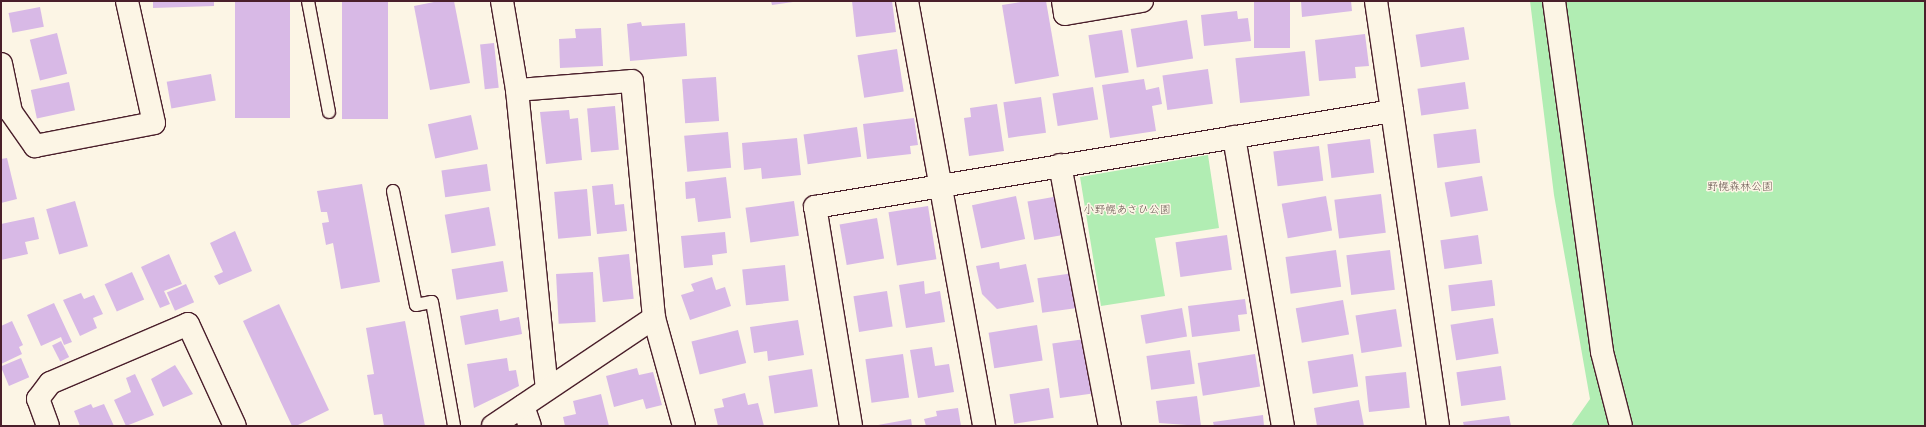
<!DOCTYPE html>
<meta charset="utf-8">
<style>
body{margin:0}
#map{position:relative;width:1926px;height:427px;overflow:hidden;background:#fcf5e5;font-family:"Playpen Sans","Klee One",sans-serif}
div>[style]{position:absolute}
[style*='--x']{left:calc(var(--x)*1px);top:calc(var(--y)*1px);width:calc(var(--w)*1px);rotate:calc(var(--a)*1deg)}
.green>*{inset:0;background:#b1edb3}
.building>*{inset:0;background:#d8b9e6;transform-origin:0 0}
.roads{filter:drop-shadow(1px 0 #4a1f2b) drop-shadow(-1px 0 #4a1f2b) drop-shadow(0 1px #4a1f2b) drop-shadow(0 -1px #4a1f2b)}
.service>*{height:12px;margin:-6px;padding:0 6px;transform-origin:6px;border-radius:6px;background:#fcf5e5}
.minor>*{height:22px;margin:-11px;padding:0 11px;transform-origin:11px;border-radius:11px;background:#fcf5e5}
.tertiary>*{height:22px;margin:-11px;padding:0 11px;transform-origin:11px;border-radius:11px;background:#fcf5e5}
span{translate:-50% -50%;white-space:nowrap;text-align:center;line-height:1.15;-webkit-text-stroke:3px #fcf5e5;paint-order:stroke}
.park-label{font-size:11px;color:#64524d}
.frame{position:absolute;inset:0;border:2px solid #4a1f2b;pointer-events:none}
</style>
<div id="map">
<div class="green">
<div style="clip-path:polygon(1530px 1px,1925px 1px,1925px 426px,1571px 426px,1590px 399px,1554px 195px)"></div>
<div style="clip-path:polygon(1208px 155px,1219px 228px,1155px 238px,1165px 296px,1101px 306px,1080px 177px)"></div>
</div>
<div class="building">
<div style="clip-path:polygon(153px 1px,214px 1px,214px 6px,153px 8px)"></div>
<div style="left:235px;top:1px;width:55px;height:117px"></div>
<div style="left:342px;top:1px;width:46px;height:118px"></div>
<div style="clip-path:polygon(439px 1px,454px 1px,470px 83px,430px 90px,414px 6px)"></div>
<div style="clip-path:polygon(771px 1px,793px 1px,793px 2px,772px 5px)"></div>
<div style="clip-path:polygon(852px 1px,892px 1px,896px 32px,856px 37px)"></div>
<div style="clip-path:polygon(1027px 1px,1046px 1px,1059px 76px,1015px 84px,1002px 5px)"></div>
<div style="left:1254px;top:1px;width:36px;height:47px"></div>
<div style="clip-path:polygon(1301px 1px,1351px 1px,1352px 11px,1302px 17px)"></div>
<div style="left:40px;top:7px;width:20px;height:32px;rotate:79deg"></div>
<div style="clip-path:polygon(1237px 11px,1238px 19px,1248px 18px,1251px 41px,1204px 46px,1201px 15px)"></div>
<div style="left:1187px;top:20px;width:39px;height:57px;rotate:81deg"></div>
<div style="clip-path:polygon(641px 22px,642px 26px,685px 23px,687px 56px,630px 61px,627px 24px)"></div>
<div style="left:1464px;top:27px;width:33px;height:49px;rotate:81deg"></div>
<div style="clip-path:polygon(601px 28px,603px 66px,560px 68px,559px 39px,576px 38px,575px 29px)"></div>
<div style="left:1122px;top:30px;width:43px;height:34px;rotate:81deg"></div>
<div style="left:57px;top:33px;width:42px;height:28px;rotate:76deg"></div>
<div style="clip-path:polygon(1365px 34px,1369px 66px,1355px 67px,1356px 78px,1319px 81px,1315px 40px)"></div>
<div style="left:494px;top:43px;width:45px;height:14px;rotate:84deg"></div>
<div style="left:897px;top:49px;width:43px;height:40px;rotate:81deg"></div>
<div style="left:1305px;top:51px;width:45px;height:70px;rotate:84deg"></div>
<div style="left:1208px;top:69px;width:35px;height:46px;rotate:82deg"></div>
<div style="left:211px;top:74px;width:27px;height:45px;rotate:80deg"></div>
<div style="left:716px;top:77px;width:44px;height:34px;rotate:86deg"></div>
<div style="clip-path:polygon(1144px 79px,1146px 90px,1159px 87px,1162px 104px,1152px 106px,1156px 131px,1110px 138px,1102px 85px)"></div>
<div style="left:69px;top:82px;width:29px;height:39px;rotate:78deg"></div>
<div style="left:1465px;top:82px;width:27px;height:48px;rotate:82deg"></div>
<div style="left:1093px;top:87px;width:33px;height:41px;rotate:81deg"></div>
<div style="left:1041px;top:97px;width:36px;height:38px;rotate:82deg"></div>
<div style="clip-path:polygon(997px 104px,1004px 151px,969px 156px,964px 118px,971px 117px,970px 108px)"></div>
<div style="left:615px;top:106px;width:44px;height:28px;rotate:85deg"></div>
<div style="clip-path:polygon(569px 110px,570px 119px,578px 118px,582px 160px,546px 164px,540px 112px)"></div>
<div style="left:471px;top:115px;width:35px;height:44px;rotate:78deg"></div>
<div style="clip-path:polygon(914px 118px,918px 145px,910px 146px,911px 154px,867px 159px,863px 124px)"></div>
<div style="left:857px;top:127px;width:30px;height:54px;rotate:82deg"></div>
<div style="left:1476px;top:129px;width:34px;height:43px;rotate:83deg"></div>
<div style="left:728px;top:132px;width:36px;height:44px;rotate:85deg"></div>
<div style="clip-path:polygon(797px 138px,801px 175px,762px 179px,761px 168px,744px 170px,742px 143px)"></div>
<div style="left:1370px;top:139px;width:34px;height:43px;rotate:83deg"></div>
<div style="left:1319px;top:146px;width:35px;height:46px;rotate:83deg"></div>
<div style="clip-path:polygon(7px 158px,17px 199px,1px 203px,1px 159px)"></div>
<div style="left:487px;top:164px;width:27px;height:46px;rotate:82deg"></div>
<div style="left:1482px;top:176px;width:35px;height:38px;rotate:80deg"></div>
<div style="clip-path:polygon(726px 177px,731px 218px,698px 222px,695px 198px,686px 199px,685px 182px)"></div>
<div style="clip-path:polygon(362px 184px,380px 282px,341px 289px,333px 243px,326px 245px,322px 223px,329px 222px,327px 212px,321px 212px,317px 191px)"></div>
<div style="clip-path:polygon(613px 184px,615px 205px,624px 204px,627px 231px,597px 234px,592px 186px)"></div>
<div style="left:587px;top:189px;width:47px;height:33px;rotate:85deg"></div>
<div style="left:1381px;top:194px;width:39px;height:47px;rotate:83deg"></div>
<div style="left:1016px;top:196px;width:44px;height:45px;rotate:78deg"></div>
<div style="left:1059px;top:196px;width:39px;height:32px;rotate:80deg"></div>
<div style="left:1326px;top:196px;width:35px;height:45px;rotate:80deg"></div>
<div style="left:75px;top:201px;width:47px;height:30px;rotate:74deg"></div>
<div style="left:794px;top:201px;width:35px;height:49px;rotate:82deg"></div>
<div style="left:928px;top:206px;width:54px;height:40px;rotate:81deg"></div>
<div style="left:489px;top:207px;width:39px;height:45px;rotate:80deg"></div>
<div style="clip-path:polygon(34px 217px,39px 239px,25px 242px,28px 254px,1px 260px,1px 224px)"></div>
<div style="left:877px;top:218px;width:41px;height:38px;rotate:80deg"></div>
<div style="clip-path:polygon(235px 231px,252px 271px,219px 285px,214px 276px,223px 272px,210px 243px)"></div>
<div style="clip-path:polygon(725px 232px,727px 253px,712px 255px,713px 265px,684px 268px,681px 236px)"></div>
<div style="left:1227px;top:235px;width:35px;height:52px;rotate:82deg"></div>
<div style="left:1478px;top:235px;width:29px;height:38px;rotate:82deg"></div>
<div style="left:1336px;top:250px;width:37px;height:51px;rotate:82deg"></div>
<div style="left:1390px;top:250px;width:40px;height:44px;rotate:83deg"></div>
<div style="clip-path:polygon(169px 254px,182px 284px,164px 291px,170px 304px,160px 308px,141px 267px)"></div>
<div style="left:629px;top:254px;width:45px;height:31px;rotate:84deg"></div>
<div style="left:503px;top:261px;width:31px;height:52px;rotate:81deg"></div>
<div style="clip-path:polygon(999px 262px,1000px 269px,1026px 264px,1034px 302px,997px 309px,982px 294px,976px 266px)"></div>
<div style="left:785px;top:265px;width:36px;height:43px;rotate:84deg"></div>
<div style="left:132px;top:272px;width:30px;height:30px;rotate:66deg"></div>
<div style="left:593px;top:272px;width:50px;height:37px;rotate:87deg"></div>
<div style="left:1074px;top:273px;width:35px;height:37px;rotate:82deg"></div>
<div style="clip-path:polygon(712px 277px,716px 290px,725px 287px,731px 306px,690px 320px,681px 295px,694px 291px,691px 284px)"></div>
<div style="left:1492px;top:280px;width:26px;height:44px;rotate:83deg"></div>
<div style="clip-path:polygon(924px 281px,925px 294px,940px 291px,945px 322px,906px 328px,899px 285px)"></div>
<div style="left:186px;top:284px;width:20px;height:21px;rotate:66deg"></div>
<div style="left:887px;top:291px;width:36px;height:34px;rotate:81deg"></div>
<div style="clip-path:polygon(81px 293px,84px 299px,94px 295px,103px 314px,93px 318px,97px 328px,80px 336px,63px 300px)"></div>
<div style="clip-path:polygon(1245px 299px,1247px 314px,1238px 315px,1240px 331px,1192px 337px,1188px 306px)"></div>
<div style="left:1343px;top:300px;width:35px;height:48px;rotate:80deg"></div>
<div style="clip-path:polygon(54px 303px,72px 342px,64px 345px,61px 337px,41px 346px,27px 315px)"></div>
<div style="clip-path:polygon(279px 304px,329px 410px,296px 426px,292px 426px,243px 321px)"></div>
<div style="left:1182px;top:308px;width:29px;height:42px;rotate:80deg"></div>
<div style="clip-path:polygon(498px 309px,500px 321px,519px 317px,522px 334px,465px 345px,460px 316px)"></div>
<div style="left:1396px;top:309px;width:38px;height:41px;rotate:81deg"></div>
<div style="left:1493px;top:318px;width:36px;height:43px;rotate:81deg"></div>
<div style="clip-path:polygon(798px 320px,804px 355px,768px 361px,767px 351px,754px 353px,750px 327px)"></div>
<div style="clip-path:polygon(12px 321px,23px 345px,19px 347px,22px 354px,1px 364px,1px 326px)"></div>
<div style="clip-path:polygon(405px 321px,425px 426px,384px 426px,382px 414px,374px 415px,367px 375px,374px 374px,366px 328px)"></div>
<div style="left:1037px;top:325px;width:36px;height:49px;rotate:81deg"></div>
<div style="left:738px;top:330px;width:34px;height:48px;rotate:76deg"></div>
<div style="left:1085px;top:339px;width:55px;height:33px;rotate:82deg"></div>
<div style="left:61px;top:341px;width:18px;height:10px;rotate:63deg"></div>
<div style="clip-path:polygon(932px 347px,935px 366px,949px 364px,954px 392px,918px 398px,910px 350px)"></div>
<div style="left:1190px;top:350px;width:34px;height:44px;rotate:82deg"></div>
<div style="left:903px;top:354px;width:44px;height:38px;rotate:82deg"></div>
<div style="left:1255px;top:354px;width:33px;height:58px;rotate:81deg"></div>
<div style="left:1353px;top:354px;width:33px;height:46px;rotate:81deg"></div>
<div style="left:21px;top:358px;width:21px;height:22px;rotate:67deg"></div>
<div style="clip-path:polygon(507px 358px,509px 371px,516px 370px,519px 386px,474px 408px,467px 364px)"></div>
<div style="clip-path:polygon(175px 365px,193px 394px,163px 407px,151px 379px)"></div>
<div style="left:1501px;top:366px;width:34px;height:45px;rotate:82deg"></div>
<div style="clip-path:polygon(637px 368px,639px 375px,653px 372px,662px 405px,646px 409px,643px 399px,614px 407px,606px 376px)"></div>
<div style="left:812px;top:369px;width:38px;height:44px;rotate:81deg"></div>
<div style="left:1406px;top:372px;width:36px;height:41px;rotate:84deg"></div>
<div style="clip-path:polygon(135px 374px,154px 415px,126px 426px,114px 400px,131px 392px,126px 378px)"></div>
<div style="left:1049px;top:388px;width:30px;height:40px;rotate:81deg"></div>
<div style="clip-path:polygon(745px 393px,748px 405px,758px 403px,764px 426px,718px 426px,714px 409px,724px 407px,722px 399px)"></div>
<div style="clip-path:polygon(601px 394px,609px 426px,565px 426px,563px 417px,576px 414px,573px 401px)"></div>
<div style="clip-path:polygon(1197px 396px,1201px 426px,1159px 423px,1156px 401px)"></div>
<div style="clip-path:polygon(1359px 400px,1364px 426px,1317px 426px,1314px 408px)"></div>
<div style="clip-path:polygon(91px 404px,93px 408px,104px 404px,114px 426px,80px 426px,74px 411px)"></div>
<div style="clip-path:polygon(958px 408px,961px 426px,926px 426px,924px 419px,937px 416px,936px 411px)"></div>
<div style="clip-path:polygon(1263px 415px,1264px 426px,1214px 426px,1213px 422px)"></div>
<div style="clip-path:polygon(1509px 416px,1511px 426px,1464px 426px,1463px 422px)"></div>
<div style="clip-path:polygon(911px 419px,912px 426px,878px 426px,878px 425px)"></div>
</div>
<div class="roads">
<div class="service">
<div style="--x:308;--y:1;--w:113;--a:79.3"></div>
<div style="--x:393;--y:191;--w:116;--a:78.6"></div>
<div style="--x:416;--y:305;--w:16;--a:-11"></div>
<div style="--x:432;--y:302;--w:126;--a:79.9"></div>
</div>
<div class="minor">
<div style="--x:502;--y:1;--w:90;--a:80.4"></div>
<div style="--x:517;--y:90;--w:300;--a:84.3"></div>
<div style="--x:907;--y:1;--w:432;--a:79.7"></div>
<div style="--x:1063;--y:1;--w:13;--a:81"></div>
<div style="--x:1065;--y:14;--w:78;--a:-9.6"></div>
<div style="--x:1376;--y:1;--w:429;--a:81.7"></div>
<div style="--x:1;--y:64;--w:49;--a:78.2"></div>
<div style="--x:11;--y:112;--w:42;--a:54.8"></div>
<div style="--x:35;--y:146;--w:121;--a:-10.9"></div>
<div style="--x:154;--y:123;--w:125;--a:-102.5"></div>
<div style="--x:517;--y:90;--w:115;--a:-4.5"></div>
<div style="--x:632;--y:81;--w:238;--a:84.7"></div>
<div style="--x:654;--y:318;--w:112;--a:74.5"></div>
<div style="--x:1234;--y:137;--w:293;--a:80.4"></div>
<div style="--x:1060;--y:165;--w:266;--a:79.2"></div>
<div style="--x:523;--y:406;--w:21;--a:71"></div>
<div style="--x:48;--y:426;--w:29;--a:-110"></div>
<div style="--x:38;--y:399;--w:20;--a:-53"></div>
<div style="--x:50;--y:383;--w:150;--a:-23.1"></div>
<div style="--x:188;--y:324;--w:112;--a:65.3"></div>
<div style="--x:493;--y:426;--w:194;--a:-33.9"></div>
<div style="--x:851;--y:426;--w:222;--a:-99.3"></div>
<div style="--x:815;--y:207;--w:585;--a:-9.45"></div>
</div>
<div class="tertiary">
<div style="--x:1554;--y:1;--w:354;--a:82.2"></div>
<div style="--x:1602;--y:352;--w:76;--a:75.6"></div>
</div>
</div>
<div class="park-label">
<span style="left:1740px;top:186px">野幌森林公園</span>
<span style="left:1127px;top:209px">小野幌あさひ公園</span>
</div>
<div class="frame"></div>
</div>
